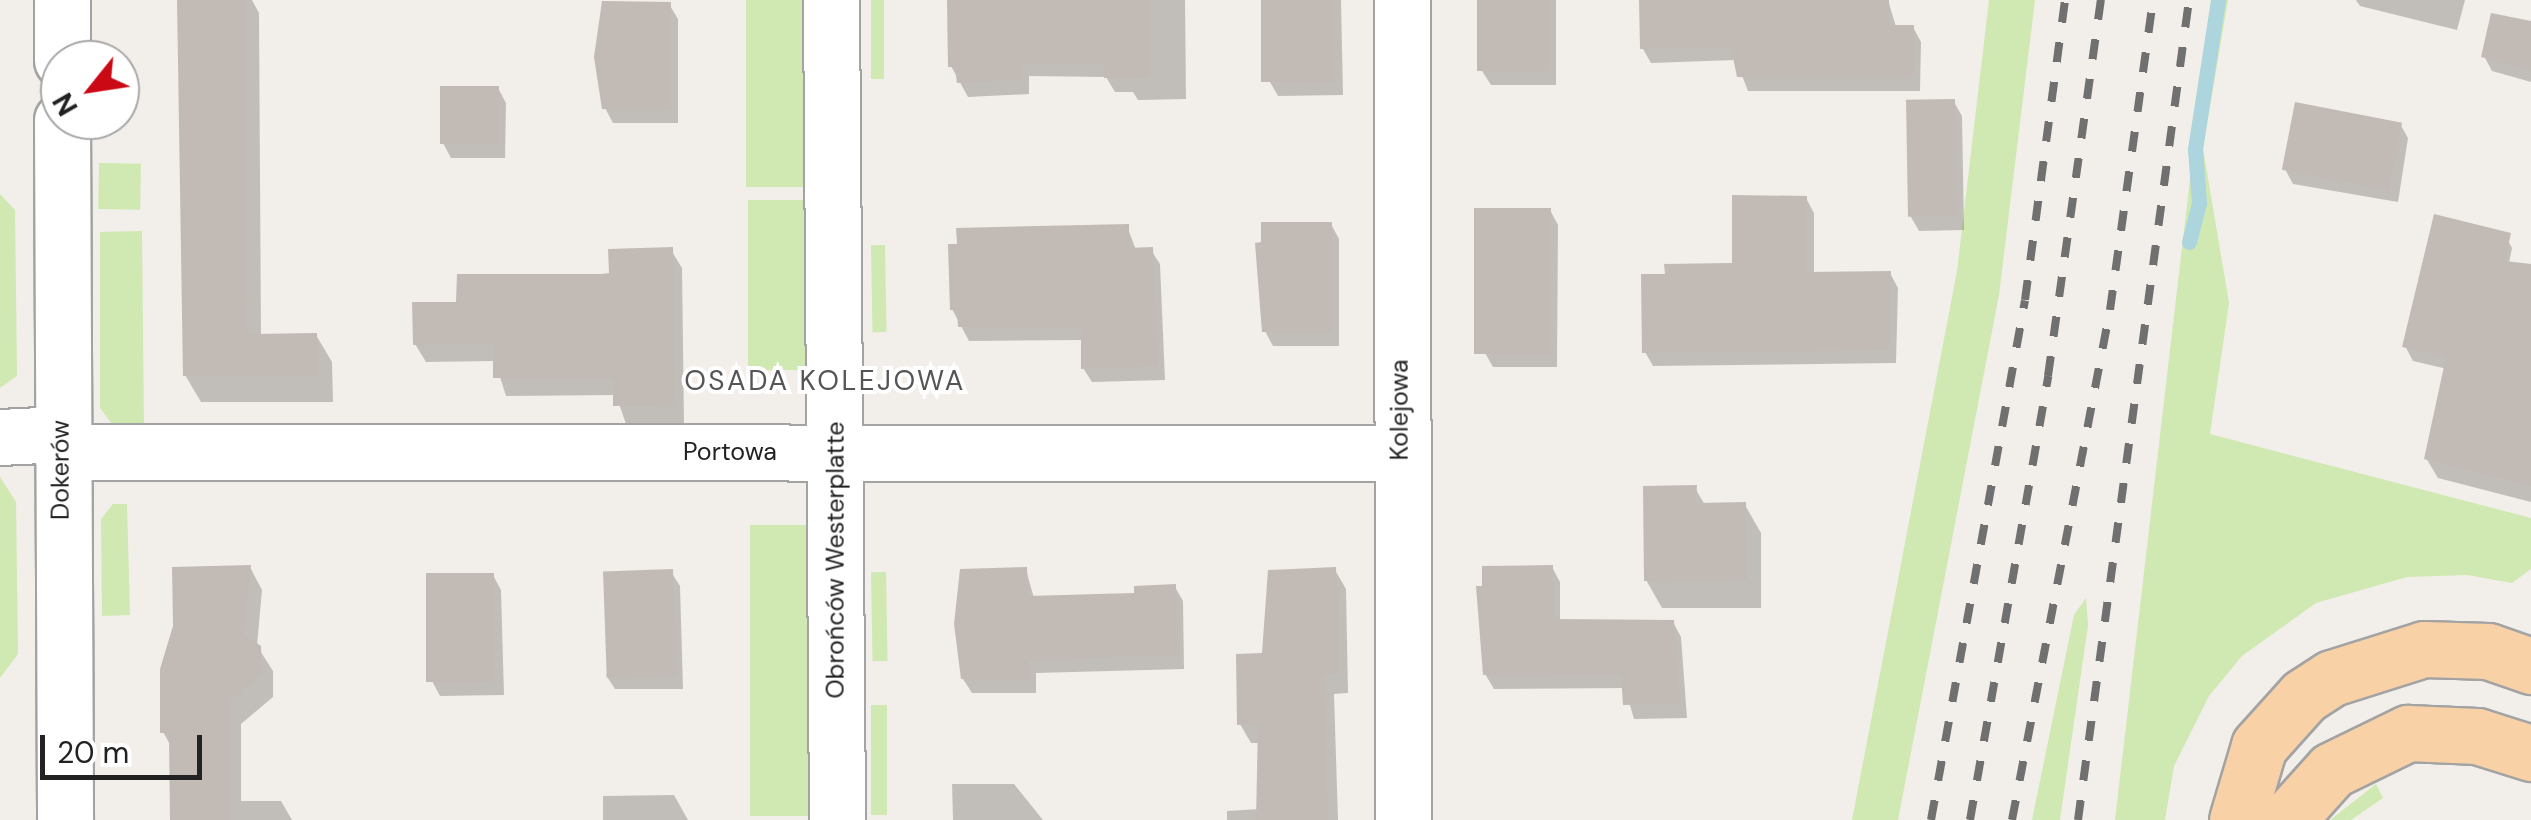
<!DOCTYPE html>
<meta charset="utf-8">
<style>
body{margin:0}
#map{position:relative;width:2531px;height:820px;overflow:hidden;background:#f2eee9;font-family:"DM Sans",sans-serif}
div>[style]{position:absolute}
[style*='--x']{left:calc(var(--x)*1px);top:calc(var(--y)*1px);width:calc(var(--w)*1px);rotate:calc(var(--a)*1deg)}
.grass>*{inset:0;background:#d0e9b2;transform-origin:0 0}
.shadow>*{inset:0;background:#0003}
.stream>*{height:15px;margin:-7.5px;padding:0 7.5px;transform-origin:7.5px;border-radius:7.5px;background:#acd5dd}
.building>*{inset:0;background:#c2bab5;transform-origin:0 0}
.roads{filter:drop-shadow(2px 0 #a3a3a3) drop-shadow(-2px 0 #a3a3a3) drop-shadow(0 2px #a3a3a3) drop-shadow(0 -2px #a3a3a3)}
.minor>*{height:55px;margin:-27.5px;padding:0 27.5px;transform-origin:27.5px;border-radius:27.5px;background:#fff}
.major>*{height:55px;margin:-27.5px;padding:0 27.5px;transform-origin:27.5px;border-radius:27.5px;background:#f8d1a7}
.rail>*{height:8px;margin-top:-4px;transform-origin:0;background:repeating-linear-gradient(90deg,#707070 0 20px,transparent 0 40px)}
span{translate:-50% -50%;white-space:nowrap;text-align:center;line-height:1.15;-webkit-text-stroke:8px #fff;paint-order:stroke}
.street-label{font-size:25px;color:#222}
.neighbourhood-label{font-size:28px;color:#555;letter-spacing:2.5px}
.north{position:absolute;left:40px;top:40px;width:100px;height:100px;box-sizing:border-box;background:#fff;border:2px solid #a7a7a7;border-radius:50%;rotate:240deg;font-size:28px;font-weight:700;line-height:40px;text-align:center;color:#222}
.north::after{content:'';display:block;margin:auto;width:35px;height:45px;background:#cb0914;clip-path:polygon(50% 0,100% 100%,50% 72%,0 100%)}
.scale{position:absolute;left:40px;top:735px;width:162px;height:45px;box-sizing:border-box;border:5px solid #222;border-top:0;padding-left:12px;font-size:30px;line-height:35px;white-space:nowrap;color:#222;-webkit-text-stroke:8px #fff;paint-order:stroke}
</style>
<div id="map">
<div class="grass">
<div style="left:746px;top:0;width:59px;height:187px"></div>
<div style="left:871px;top:0;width:13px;height:79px"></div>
<div style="clip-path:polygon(1989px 0,2035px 0,1999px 295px,1898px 820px,1852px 820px,1957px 271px)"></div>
<div style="clip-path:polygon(2211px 0,2228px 0,2203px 148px,2229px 303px,2210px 434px,2531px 518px,2531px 569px,2512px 583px,2467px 575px,2407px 577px,2316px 603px,2242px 656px,2209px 696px,2174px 766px,2165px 820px,2115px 820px)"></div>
<div style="left:99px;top:163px;width:42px;height:46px;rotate:1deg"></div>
<div style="clip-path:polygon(0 194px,15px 210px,17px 376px,0 388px)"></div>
<div style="left:806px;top:200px;width:170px;height:58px;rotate:90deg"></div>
<div style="clip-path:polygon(142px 231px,144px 431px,114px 427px,100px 408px,100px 232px)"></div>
<div style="left:885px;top:245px;width:87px;height:14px;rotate:89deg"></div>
<div style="clip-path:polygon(0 477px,16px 502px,18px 654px,0 678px)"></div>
<div style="clip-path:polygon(113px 504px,127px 504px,130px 615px,102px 616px,101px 519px)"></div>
<div style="left:808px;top:525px;width:291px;height:58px;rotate:90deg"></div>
<div style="left:886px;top:572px;width:89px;height:15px;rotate:89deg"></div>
<div style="clip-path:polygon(2086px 598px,2088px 625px,2060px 820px,2032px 820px,2074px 615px)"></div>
<div style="left:871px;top:705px;width:16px;height:110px"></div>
<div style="clip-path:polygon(2376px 784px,2383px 798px,2351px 820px,2330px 820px)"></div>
</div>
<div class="shadow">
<div style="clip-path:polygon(180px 0,252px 0,259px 13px,261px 336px,316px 335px,332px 362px,333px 402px,201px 402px,185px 375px)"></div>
<div style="clip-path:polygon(949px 0,1185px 0,1186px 99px,1138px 100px,1133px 92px,1115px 92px,1106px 77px,1029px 76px,1029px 94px,968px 97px,951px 66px)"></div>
<div style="clip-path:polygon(1264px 0,1341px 0,1343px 95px,1278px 96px,1270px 82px)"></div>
<div style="clip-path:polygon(1482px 0,1556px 0,1556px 85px,1491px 85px,1482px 71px)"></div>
<div style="clip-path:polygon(1642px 0,1888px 0,1896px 27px,1913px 27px,1921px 42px,1920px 91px,1748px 91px,1736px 60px,1651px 63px,1643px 49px)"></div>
<div style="clip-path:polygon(2356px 0,2465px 0,2457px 30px,2360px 6px)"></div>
<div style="clip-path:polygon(669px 4px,678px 19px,678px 123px,613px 123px,605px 108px)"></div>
<div style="clip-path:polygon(2531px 24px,2531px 82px,2492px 71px,2484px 56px)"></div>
<div style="clip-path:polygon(498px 88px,506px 103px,505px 158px,451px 158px,443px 143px)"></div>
<div style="clip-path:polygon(1954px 102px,1962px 116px,1964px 230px,1919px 231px,1911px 217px)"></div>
<div style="clip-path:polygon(2400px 124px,2408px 138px,2398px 202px,2293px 184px,2285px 169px)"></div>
<div style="clip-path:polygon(1806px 198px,1814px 213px,1814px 274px,1890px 273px,1898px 288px,1896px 363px,1653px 366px,1645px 352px,1667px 277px,1734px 265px)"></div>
<div style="clip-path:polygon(1550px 210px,1558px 225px,1557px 367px,1493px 367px,1485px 353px)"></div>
<div style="clip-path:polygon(1331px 224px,1339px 239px,1339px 346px,1273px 346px,1265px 331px)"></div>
<div style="clip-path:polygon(1127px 226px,1136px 250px,1151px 250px,1160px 264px,1165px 380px,1092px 382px,1083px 368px,1084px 340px,969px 341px,952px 309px)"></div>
<div style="clip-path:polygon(2504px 233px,2512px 248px,2486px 378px,2413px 361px,2405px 346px)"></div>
<div style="clip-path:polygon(671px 250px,682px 268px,684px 423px,626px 424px,616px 395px,506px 396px,495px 361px,426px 362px,415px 344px,459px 304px,602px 277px)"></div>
<div style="clip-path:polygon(2531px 413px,2531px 502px,2438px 478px,2426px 458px)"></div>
<div style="clip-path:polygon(1695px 488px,1705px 505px,1745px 505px,1761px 533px,1761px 608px,1662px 608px,1646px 580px)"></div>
<div style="clip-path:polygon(250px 567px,262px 590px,257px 646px,273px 671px,273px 697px,241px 724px,241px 801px,281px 801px,292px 820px,172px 820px,172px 748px,163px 732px)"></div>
<div style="clip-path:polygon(1552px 567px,1560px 582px,1560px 622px,1673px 622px,1681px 637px,1687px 718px,1634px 719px,1625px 688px,1494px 689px,1485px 674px)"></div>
<div style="clip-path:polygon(1026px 570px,1034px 598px,1136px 595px,1175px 587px,1183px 601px,1184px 669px,1036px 673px,1036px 693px,972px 693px,963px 679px)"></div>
<div style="clip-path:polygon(1335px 570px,1346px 589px,1348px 693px,1334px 694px,1338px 820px,1227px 820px,1227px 811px,1259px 809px,1260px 743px,1251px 743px,1240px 724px,1265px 655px)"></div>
<div style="clip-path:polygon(671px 572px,680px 586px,683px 689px,615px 689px,606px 675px)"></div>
<div style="clip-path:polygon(493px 575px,501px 590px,504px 695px,440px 696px,432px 681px)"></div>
<div style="clip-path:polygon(952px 784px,1014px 784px,1043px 820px,953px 820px)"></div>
<div style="clip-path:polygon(674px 795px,688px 820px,603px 820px,603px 796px)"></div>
</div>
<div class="stream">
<div style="--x:2189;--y:242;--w:40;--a:-75.6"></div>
<div style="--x:2199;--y:203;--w:54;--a:-94.2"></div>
<div style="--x:2195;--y:149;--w:151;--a:-81.2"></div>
</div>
<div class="building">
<div style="clip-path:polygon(177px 0,245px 0,247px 334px,317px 333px,318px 375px,183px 376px)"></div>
<div style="clip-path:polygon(947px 0,1150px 0,1149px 78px,1104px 78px,1104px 63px,1022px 63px,1023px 80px,957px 83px,955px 67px,948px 67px)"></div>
<div style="left:1261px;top:0;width:74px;height:82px"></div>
<div style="left:1477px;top:0;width:72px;height:71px"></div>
<div style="clip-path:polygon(1639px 0,1889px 0,1889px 25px,1914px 25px,1913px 77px,1737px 77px,1731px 47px,1640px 49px)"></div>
<div style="clip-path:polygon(602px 1px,671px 2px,671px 109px,602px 109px,594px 57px)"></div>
<div style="clip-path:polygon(2491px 13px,2531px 21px,2531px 69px,2481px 57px)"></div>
<div style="left:440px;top:86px;width:59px;height:58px"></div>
<div style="left:1955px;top:99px;width:117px;height:49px;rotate:89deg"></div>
<div style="left:2295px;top:102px;width:109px;height:69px;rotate:11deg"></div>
<div style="clip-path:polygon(1732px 195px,1807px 196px,1807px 272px,1891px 271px,1889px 350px,1642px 353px,1641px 274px,1665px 274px,1664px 264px,1732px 263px)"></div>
<div style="left:1474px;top:208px;width:77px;height:146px"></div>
<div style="clip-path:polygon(2434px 214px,2511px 233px,2505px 261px,2531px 264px,2531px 486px,2424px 459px,2446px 357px,2402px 347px)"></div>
<div style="clip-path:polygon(1261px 222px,1332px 222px,1332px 332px,1262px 332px,1255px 243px,1261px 242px)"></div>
<div style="clip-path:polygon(1129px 224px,1129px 248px,1153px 247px,1158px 366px,1081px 369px,1081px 327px,958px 327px,957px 310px,950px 310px,948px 244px,957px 244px,956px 228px)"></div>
<div style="clip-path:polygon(673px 247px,675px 405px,613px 406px,613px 378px,493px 378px,493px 343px,413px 345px,412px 302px,456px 302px,457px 274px,602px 274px,609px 273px,608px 249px)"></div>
<div style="clip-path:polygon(1697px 485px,1696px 503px,1746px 502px,1747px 580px,1644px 581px,1643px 486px)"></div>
<div style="clip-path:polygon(251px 565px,244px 634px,261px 646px,262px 673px,230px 701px,229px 820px,170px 820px,169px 733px,160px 733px,160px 669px,173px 626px,172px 567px)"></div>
<div style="clip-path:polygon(1553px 565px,1553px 619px,1674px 620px,1680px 704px,1623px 705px,1621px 674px,1483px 675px,1476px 586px,1482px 586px,1482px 566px)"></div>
<div style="clip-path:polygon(1027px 567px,1028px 596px,1134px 593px,1134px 586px,1176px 584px,1177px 655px,1029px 660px,1030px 679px,961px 679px,954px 624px,960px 569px)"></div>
<div style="clip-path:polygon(1336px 567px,1339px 674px,1324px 675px,1328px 820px,1256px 820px,1258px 724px,1237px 725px,1236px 654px,1262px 653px,1268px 570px)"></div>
<div style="left:673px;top:569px;width:106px;height:70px;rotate:88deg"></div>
<div style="left:426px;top:573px;width:68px;height:109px"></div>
</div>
<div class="roads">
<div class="minor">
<div style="--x:831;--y:0;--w:820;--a:89.58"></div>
<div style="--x:1402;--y:0;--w:820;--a:89.93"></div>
<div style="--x:62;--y:60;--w:60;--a:-90"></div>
<div style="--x:62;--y:120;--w:700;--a:89.75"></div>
<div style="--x:0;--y:437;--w:61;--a:-2.8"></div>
<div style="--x:61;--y:452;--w:1338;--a:0.04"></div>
</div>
<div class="major">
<div style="--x:2237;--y:820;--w:77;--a:-73.4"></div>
<div style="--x:2259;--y:746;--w:67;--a:-48"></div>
<div style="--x:2304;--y:696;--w:33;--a:-33"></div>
<div style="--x:2332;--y:678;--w:96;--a:-17.5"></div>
<div style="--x:2424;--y:649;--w:64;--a:1.8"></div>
<div style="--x:2488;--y:651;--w:46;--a:19.2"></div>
<div style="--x:2287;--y:820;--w:67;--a:-48"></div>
<div style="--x:2332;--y:770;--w:85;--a:-26"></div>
<div style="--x:2408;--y:733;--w:69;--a:2.5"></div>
<div style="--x:2477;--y:736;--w:57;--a:17.5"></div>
</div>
</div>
<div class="rail">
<div style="--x:1931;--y:820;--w:528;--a:-79.75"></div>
<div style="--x:2025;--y:300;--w:303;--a:-82.4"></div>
<div style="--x:1970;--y:820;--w:451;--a:-80"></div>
<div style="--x:2048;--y:376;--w:380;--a:-82"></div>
<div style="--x:2012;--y:820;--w:519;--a:-79.12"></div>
<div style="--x:2110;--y:310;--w:313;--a:-82.1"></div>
<div style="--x:2078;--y:820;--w:827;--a:-82.29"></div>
</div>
<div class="street-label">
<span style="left:1400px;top:410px;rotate:-90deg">Kolejowa</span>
<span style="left:730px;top:452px">Portowa</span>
<span style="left:61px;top:470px;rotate:-90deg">Dokerów</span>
<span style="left:836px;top:560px;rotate:-90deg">Obrońców Westerplatte</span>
</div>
<div class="neighbourhood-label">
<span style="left:825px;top:381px">OSADA KOLEJOWA</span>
</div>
<div class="north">N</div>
<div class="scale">20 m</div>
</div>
